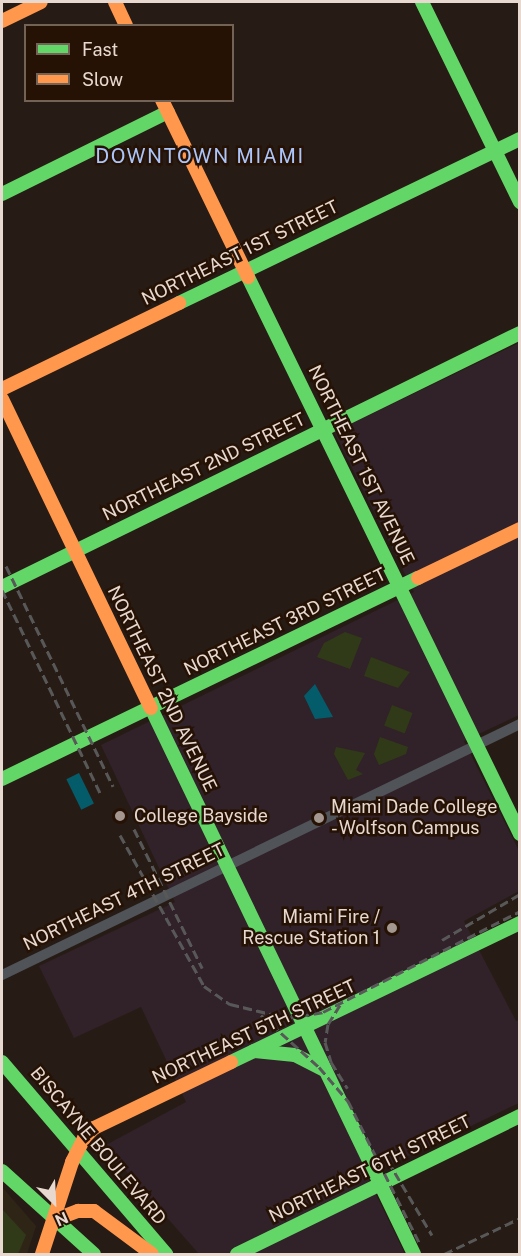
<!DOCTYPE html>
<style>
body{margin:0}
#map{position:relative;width:521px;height:1256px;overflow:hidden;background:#271c15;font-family:"Public Sans",sans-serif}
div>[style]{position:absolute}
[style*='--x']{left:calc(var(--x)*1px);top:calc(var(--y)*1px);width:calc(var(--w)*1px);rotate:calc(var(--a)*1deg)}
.commercial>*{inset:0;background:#2f2517}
.education>*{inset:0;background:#312128}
.green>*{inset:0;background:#313a18;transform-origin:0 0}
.water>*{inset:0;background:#045c6b;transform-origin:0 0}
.street>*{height:10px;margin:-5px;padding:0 5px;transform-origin:5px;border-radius:5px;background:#505357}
.fast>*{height:14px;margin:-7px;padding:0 7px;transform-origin:7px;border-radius:7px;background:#63d668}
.slow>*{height:14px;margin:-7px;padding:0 7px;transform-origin:7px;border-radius:7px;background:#ff974d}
.rail>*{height:3px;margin-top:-1.5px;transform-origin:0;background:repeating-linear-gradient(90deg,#585859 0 9px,transparent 0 13.5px)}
.dots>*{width:16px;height:16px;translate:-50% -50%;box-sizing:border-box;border:3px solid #251204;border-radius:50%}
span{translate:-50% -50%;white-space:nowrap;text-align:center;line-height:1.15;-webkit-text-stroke:5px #251204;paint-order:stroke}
.street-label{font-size:18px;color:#e8d9d0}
.poi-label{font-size:18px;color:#e8d9d0}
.left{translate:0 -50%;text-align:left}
.right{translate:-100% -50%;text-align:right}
.neighbourhood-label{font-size:20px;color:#acc6fb;letter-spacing:1.5px}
.frame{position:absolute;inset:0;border:3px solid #e8d9d0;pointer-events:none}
.legend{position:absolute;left:24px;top:24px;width:210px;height:78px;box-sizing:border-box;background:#251204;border:2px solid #736256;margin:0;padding:8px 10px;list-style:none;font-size:18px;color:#e8d9d0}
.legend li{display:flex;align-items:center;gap:12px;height:30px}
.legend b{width:30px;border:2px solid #736256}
.north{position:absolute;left:24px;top:1172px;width:60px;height:60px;-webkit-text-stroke:4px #251204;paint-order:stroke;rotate:156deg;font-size:16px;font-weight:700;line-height:24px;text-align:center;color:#e8d9d0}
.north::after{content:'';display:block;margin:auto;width:21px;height:27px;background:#e8d9d0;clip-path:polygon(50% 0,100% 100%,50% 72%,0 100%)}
</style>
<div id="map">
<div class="commercial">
<div style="clip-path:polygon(2px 1187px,36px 1226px,27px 1254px,2px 1254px)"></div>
</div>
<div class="education">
<div style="clip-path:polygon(519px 343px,519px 715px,464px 741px,519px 851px,519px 891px,464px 921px,516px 1021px,519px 1020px,519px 1103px,367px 1176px,405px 1254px,199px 1254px,104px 1146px,186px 1102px,141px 1007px,74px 1038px,39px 966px,175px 902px,101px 745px,414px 592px,334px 432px)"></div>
</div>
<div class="green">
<div style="clip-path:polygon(345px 632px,362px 638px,350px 669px,317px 657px,324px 643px)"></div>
<div style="clip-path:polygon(371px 657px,410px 672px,398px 688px,364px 676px)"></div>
<div style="left:392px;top:705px;width:22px;height:22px;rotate:21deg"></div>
<div style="clip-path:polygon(380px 737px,408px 747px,406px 754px,379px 765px,374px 754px)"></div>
<div style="clip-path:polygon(336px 747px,365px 753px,356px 770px,363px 774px,348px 780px,334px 754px)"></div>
<div style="clip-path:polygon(2px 1209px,26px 1235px,18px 1254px,2px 1254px)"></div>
</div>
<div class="water">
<div style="clip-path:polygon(315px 684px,333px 717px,315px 719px,304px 696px)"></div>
<div style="left:79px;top:773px;width:34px;height:14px;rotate:64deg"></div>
</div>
<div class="street">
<div style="--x:2;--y:975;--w:576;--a:-25.85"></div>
</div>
<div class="fast">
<div style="--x:422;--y:2;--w:223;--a:63.9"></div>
<div style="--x:2;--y:194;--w:185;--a:-26.3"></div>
<div style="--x:248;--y:277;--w:620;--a:63.97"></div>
<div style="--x:179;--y:303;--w:378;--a:-25.7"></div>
<div style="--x:2;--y:587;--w:577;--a:-26.12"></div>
<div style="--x:151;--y:708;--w:606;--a:64.28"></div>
<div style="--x:2;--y:779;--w:462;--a:-25.8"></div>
<div style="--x:254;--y:1051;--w:41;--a:5.6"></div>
<div style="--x:295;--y:1055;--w:33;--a:27"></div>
<div style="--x:2;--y:1062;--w:253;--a:49.5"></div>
<div style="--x:231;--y:1062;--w:321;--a:-25.7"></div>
<div style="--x:2;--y:1171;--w:124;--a:42.1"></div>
<div style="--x:237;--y:1254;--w:315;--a:-26"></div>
</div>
<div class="slow">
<div style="--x:115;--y:2;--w:26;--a:65"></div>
<div style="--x:2;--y:21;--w:43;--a:-26"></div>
<div style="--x:162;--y:100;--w:197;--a:64.1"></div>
<div style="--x:2;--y:389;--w:197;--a:-25.9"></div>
<div style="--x:2;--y:399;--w:343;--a:64.3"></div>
<div style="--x:418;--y:578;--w:113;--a:-25.7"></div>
<div style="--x:54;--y:1220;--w:26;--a:-21"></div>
<div style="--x:78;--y:1211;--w:16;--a:0"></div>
<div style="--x:94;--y:1211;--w:72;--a:36.6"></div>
<div style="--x:42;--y:1254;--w:97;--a:-71.9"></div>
<div style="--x:72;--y:1162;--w:27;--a:-63"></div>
<div style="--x:84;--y:1138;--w:14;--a:-45"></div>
<div style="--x:94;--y:1128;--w:152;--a:-25.7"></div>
</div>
<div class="rail">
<div style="--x:6;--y:566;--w:245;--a:64.1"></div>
<div style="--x:2;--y:590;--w:225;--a:64.2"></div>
<div style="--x:134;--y:829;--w:155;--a:63.9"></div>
<div style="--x:120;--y:835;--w:173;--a:60.9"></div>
<div style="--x:204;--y:986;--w:32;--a:35"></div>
<div style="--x:230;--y:1004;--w:59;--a:13.8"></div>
<div style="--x:287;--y:1018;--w:36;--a:-9"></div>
<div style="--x:323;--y:1012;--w:221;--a:-27.1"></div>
<div style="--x:442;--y:940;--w:91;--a:-30.5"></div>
<div style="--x:340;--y:1005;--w:22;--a:122"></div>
<div style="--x:328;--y:1024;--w:18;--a:99"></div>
<div style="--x:325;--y:1042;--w:21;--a:73"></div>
<div style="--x:331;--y:1062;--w:31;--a:58"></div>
<div style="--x:261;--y:1015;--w:78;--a:41.9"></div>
<div style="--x:319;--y:1067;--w:45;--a:49.5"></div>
<div style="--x:348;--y:1101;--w:158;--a:63.3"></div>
<div style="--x:388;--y:1161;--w:86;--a:59.3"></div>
<div style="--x:444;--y:1254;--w:84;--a:-25.3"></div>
</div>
<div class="dots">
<div style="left:120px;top:816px;background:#a4978f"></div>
<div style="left:319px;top:818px;background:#a4978f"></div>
<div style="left:392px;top:928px;background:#a4978f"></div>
</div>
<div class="street-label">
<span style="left:240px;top:253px;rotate:-26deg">NORTHEAST 1ST STREET</span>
<span style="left:361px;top:465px;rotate:64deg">NORTHEAST 1ST AVENUE</span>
<span style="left:204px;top:467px;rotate:-26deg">NORTHEAST 2ND STREET</span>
<span style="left:285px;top:622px;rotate:-26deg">NORTHEAST 3RD STREET</span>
<span style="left:162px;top:689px;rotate:64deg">NORTHEAST 2ND AVENUE</span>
<span style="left:124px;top:897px;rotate:-26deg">NORTHEAST 4TH STREET</span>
<span style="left:254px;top:1032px;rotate:-25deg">NORTHEAST 5TH STREET</span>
<span style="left:98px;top:1146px;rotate:50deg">BISCAYNE BOULEVARD</span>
<span style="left:370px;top:1169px;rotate:-26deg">NORTHEAST 6TH STREET</span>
</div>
<div class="poi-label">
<span class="left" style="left:331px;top:818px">Miami Dade College<br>- Wolfson Campus</span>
<span class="left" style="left:134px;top:816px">College Bayside</span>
<span class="right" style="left:380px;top:928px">Miami Fire /<br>Rescue Station 1</span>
</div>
<div class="neighbourhood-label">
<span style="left:200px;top:156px">DOWNTOWN MIAMI</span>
</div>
<div class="frame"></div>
<ul class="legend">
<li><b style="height:8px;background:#63d668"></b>Fast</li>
<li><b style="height:8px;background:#ff974d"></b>Slow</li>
</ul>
<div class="north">N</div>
</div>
